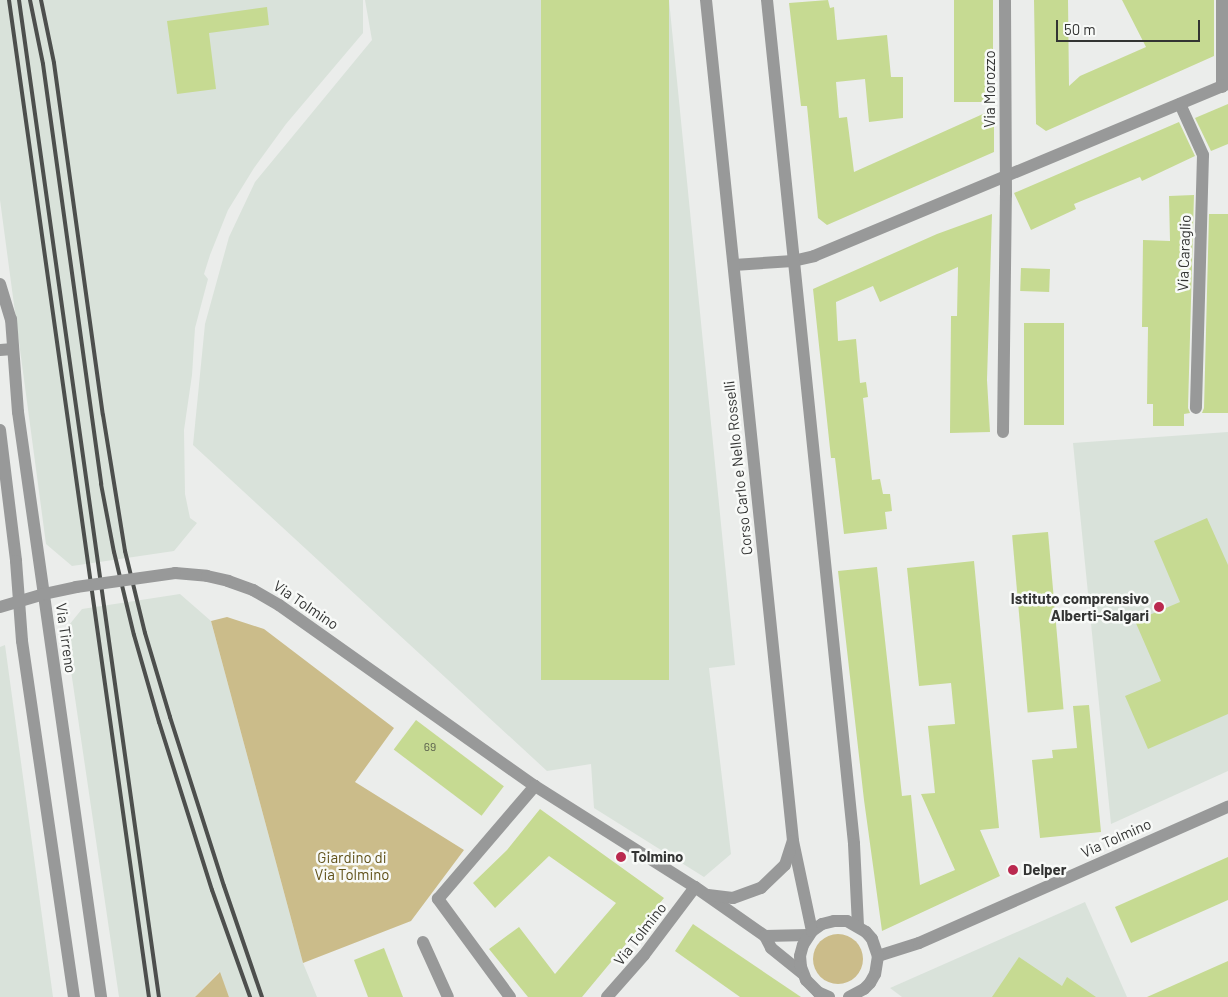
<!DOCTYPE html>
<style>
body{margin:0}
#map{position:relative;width:1228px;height:997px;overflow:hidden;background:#ebedeb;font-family:Barlow,sans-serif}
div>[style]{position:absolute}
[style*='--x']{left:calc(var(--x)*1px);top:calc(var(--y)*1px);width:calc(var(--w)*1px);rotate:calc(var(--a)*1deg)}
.built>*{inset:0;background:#d9e2da}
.green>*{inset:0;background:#cbbc8a}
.round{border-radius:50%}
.building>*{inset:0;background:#c6da92;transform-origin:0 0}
.minor>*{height:12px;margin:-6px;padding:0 6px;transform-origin:6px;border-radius:6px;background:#989999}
.tertiary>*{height:12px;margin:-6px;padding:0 6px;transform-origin:6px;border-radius:6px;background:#989999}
.rail>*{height:4px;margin:-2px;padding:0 2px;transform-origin:2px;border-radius:2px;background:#4d4f4d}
.tertiary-bridge>*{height:12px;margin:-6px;padding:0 6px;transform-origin:6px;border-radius:6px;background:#989999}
.dots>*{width:14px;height:14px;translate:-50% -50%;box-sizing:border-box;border:2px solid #f8faf8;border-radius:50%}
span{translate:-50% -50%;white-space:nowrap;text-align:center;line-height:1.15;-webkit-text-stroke:5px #f8faf8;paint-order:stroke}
.number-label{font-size:12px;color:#585e4b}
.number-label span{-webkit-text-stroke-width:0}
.street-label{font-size:15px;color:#333433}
.poi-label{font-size:15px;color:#333433;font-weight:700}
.right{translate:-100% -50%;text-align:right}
.left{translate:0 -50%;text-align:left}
.park-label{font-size:15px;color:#605119}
.scale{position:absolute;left:1056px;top:20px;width:144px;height:22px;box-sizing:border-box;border:2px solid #333433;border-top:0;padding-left:6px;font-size:15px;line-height:18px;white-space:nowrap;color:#333433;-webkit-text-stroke:4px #f8faf8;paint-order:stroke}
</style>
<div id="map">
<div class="built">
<div style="clip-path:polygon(0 0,363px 0,363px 33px,286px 124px,254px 168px,228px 210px,210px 255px,204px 274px,208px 279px,195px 328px,192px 375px,184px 430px,185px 494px,190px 518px,197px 523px,174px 551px,72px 566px,46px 544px,0 200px)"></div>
<div style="clip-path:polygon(365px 0,669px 0,735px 665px,709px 668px,731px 854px,704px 877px,594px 808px,591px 764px,547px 771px,193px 445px,205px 324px,229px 237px,255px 182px,372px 40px)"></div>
<div style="clip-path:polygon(1228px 432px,1228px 771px,1111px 824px,1073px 443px)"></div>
<div style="clip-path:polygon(180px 594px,211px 621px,303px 963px,317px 997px,229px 997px,219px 972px,195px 997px,119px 997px,65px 630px,82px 609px)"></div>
<div style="clip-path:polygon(5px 645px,53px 997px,0 997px,0 647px)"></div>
<div style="clip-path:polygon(1085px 902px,1127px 997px,902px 997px,890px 988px)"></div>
</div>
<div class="green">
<div style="clip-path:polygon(227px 617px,264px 629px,394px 728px,355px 782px,464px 850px,411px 921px,303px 963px,211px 621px)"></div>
<div class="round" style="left:813px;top:934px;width:50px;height:50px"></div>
<div style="clip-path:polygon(220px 972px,229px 997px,195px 997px)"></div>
</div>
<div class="building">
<div style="left:541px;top:0;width:128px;height:680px"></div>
<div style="clip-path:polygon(828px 0,830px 8px,834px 7px,837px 40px,887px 35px,891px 77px,903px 77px,903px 118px,869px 122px,865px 79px,836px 82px,839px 118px,847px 117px,854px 172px,994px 109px,994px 152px,827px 225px,818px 218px,807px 106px,801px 106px,789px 3px)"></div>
<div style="left:954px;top:0;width:39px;height:102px"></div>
<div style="clip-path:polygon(1034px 0,1068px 0,1069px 86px,1080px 76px,1146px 47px,1122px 0,1214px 0,1214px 56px,1046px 131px,1036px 124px)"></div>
<div style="clip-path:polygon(267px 7px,269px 25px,209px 33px,216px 89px,177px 94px,167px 21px)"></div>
<div style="clip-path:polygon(1228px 104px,1228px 144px,1211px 151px,1195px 118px)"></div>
<div style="clip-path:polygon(1179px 122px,1195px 156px,1142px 181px,1140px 177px,1074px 204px,1076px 209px,1031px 230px,1014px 193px)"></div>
<div style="clip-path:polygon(1194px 195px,1188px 408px,1190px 413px,1184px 414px,1184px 426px,1153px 426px,1153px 404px,1147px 404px,1148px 327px,1142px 327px,1143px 240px,1170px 241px,1169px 196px)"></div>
<div style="clip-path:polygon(992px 214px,987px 380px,990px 432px,950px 433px,951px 316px,957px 316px,958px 267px,880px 302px,873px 286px,836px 302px,838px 341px,856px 339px,860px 383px,866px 382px,868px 397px,863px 398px,872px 480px,880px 479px,883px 494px,890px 494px,892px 511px,885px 512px,887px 529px,844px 534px,835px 458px,831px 458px,813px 289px,937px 234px)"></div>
<div style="clip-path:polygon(1209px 214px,1228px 214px,1228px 413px,1202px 413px,1204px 408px)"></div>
<div style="left:1021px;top:268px;width:29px;height:23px;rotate:2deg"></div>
<div style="left:1024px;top:323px;width:40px;height:102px"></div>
<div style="clip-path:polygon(1207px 518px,1228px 565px,1228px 714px,1148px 749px,1125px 696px,1161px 681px,1135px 621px,1180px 602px,1154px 541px)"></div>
<div style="left:1048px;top:532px;width:178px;height:36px;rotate:85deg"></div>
<div style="clip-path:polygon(974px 561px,999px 828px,980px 830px,1000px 876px,882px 931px,864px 800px,838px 571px,877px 567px,902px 796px,911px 795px,920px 885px,955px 870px,921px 794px,935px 793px,928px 726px,955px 724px,951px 683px,919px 686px,907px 568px)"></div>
<div style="clip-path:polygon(1089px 705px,1101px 832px,1040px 838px,1032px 760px,1053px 758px,1052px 750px,1077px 748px,1073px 706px)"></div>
<div style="left:416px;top:720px;width:110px;height:37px;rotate:37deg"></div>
<div style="clip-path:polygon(540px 809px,664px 898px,582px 997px,528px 997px,489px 949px,519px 927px,555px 974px,616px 903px,549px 856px,495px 908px,473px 883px,507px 850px)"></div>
<div style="clip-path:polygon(1228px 857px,1228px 900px,1131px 943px,1115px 907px)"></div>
<div style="clip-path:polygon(693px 924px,801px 997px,740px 997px,675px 951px)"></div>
<div style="clip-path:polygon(384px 948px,403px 997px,368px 997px,354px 960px)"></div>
<div style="clip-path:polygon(1019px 957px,1062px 986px,1067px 977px,1096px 997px,992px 997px)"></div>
<div style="clip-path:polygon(1228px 961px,1228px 997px,1147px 997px)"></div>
</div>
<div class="minor">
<div style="--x:1222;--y:87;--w:87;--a:-90"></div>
<div style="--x:1180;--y:104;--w:56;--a:65.7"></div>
<div style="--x:1203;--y:155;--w:253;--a:91.6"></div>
<div style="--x:734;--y:265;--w:59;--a:-3.9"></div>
<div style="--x:793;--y:261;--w:22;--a:-13"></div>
<div style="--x:814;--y:256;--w:448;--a:-22.6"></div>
<div style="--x:0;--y:350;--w:13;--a:-4"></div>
<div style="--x:1003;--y:432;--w:237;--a:-89.3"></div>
<div style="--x:1006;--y:195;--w:195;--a:-90.3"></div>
<div style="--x:423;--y:942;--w:60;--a:65.6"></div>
<div style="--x:510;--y:997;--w:122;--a:-126.3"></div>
<div style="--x:438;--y:899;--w:149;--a:-49.4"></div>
<div style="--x:607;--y:997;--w:56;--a:-48.6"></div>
<div style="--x:644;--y:955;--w:85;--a:-53.1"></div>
</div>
<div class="tertiary">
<div style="--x:706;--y:0;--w:845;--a:84.09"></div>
<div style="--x:793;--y:841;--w:92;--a:78.1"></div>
<div style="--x:767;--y:0;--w:848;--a:84.11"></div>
<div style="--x:854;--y:844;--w:82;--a:87.2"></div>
<div style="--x:0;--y:284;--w:37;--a:73"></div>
<div style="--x:11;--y:319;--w:93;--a:85.7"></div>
<div style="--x:18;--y:412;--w:591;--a:81.92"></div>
<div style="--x:0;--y:430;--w:132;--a:83"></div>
<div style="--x:16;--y:561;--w:80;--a:85.7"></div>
<div style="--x:22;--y:641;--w:360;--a:81.7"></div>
<div style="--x:175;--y:573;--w:32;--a:5"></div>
<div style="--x:207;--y:576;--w:22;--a:13"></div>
<div style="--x:228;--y:581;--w:27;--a:20"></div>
<div style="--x:253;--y:590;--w:30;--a:30"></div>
<div style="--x:279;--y:605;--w:314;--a:35.3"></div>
<div style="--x:535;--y:786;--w:189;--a:32.3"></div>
<div style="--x:695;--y:887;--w:85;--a:35"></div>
<div style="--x:765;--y:936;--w:13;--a:63"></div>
<div style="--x:771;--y:948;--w:40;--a:39"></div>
<div style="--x:0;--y:607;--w:46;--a:-16.5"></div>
<div style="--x:44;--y:594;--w:33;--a:-12"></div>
<div style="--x:708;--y:895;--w:25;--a:7"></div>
<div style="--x:733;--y:898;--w:30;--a:-20"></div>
<div style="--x:761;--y:888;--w:33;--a:-44"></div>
<div style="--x:785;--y:865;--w:25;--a:-72"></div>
<div style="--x:765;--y:936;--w:44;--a:-1.3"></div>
<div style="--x:878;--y:956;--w:43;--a:-17.6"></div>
<div style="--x:919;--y:943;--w:338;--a:-23.8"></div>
<div style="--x:829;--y:997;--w:12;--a:-156"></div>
<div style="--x:818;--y:992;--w:17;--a:-135"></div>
<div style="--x:806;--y:980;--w:14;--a:-111"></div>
<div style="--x:801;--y:967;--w:11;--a:-95"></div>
<div style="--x:800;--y:956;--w:11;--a:-75"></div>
<div style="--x:803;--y:945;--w:17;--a:-57"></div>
<div style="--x:812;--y:931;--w:12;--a:-35"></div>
<div style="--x:822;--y:924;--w:12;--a:-14"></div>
<div style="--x:834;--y:921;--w:13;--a:0"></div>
<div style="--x:847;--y:921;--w:22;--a:30"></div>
<div style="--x:866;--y:932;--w:9;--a:49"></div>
<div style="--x:872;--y:939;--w:18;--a:71"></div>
<div style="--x:878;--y:956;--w:18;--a:99"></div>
<div style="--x:875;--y:974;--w:10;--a:119"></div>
<div style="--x:870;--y:983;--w:8;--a:135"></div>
<div style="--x:864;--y:989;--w:17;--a:152"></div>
</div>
<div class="rail">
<div style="--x:9;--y:0;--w:1007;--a:82.01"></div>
<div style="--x:19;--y:0;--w:1007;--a:82.01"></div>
<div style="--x:30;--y:0;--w:65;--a:78.5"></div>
<div style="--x:43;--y:64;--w:424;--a:82.1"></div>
<div style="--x:101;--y:484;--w:69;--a:79.2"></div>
<div style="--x:114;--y:552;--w:85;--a:76.5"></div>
<div style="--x:134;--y:635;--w:91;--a:74"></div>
<div style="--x:159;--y:722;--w:176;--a:72.5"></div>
<div style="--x:212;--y:890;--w:114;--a:70.4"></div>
<div style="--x:41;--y:0;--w:64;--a:78.3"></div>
<div style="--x:54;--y:63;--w:355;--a:82.1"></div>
<div style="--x:103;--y:415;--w:138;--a:80.8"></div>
<div style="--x:125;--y:551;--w:84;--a:76.3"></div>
<div style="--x:145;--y:633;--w:88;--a:73.4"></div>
<div style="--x:170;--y:717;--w:177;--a:72.3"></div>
<div style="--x:224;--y:886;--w:117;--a:71.1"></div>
</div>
<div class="tertiary-bridge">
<div style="--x:76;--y:587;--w:100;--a:-8"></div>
</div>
<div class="dots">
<div style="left:1159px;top:607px;background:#ba294f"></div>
<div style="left:621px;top:857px;background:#ba294f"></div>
<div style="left:1013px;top:870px;background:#ba294f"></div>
</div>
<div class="number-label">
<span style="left:430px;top:747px">69</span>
</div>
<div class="street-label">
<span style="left:990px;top:89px;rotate:-90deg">Via Morozzo</span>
<span style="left:1184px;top:253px;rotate:-88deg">Via Caraglio</span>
<span style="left:738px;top:468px;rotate:-96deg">Corso Carlo e Nello Rosselli</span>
<span style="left:306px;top:605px;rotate:34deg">Via Tolmino</span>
<span style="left:66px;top:638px;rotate:82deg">Via Tirreno</span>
<span style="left:1116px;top:838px;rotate:-24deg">Via Tolmino</span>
<span style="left:640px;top:934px;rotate:-52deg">Via Tolmino</span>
</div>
<div class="poi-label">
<span class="right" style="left:1149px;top:607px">Istituto comprensivo<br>Alberti-Salgari</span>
<span class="left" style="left:631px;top:857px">Tolmino</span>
<span class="left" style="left:1023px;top:870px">Delper</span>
</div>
<div class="park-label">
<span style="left:352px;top:866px">Giardino di<br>Via Tolmino</span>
</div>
<div class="scale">50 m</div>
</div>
